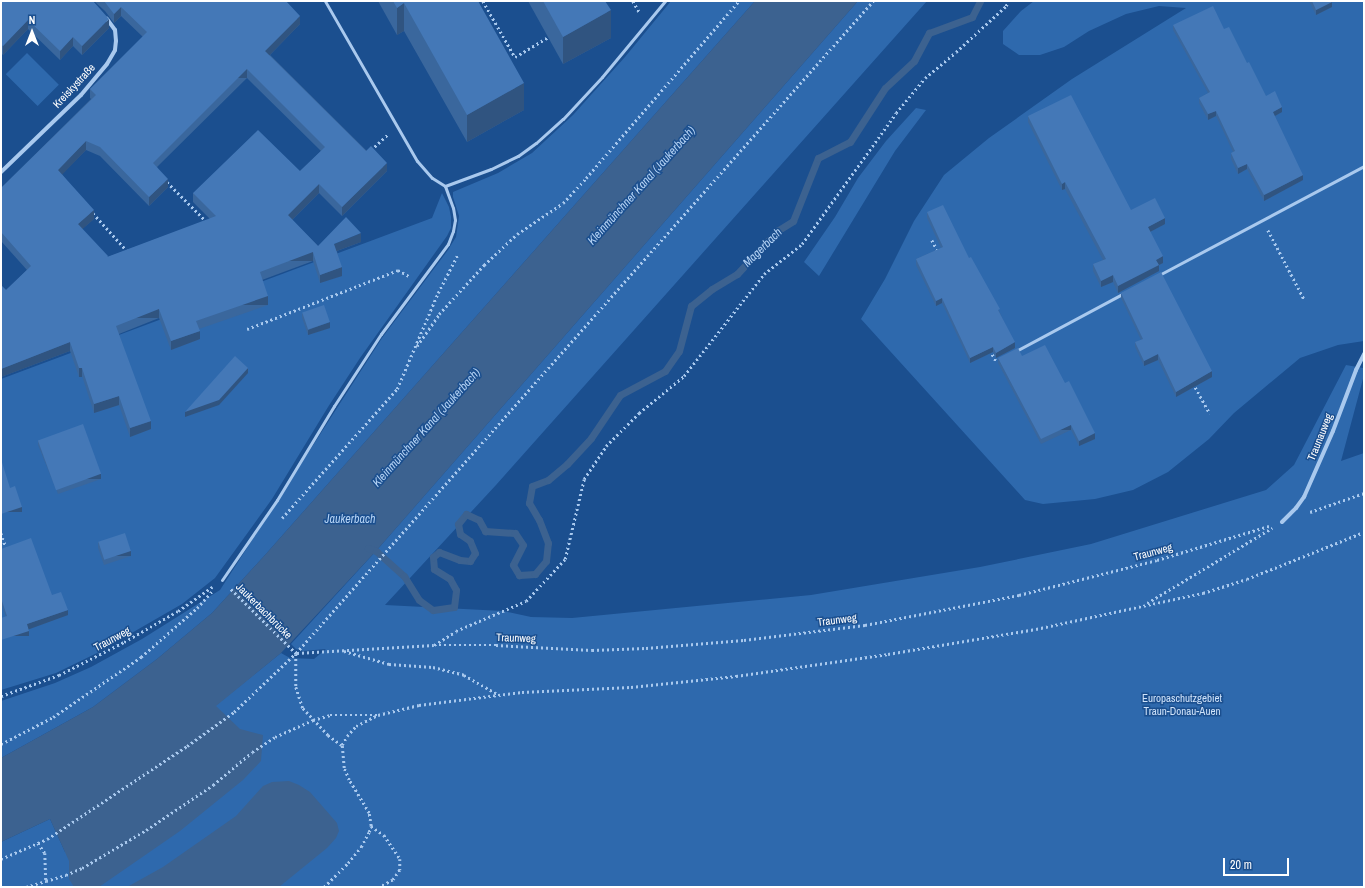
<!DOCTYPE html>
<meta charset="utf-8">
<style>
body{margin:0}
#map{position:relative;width:1365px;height:888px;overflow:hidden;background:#1b4f8f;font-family:"Archivo Narrow",sans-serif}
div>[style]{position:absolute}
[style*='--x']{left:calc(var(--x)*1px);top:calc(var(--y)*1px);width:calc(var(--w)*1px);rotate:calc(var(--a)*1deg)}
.green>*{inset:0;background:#2e69ad;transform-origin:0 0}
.water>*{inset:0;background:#3c6290}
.stream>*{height:7px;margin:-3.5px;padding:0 3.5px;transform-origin:3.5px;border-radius:3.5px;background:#3c6290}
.path>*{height:2.5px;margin-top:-1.25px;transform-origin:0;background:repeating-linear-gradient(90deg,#a9c9ee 0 2px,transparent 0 5px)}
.lane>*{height:3px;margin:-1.5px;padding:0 1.5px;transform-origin:1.5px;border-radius:1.5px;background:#a9c9ee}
.street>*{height:4px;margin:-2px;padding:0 2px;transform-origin:2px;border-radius:2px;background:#a9c9ee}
.wall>*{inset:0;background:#3a679d}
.shaded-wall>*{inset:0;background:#305480;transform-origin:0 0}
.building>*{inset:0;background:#4478b7;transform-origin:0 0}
span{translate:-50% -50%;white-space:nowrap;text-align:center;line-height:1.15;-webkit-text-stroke:3px #1b4f8f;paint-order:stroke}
.street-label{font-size:11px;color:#fff}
.park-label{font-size:11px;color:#cfe3fa}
.water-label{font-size:12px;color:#b5d3f5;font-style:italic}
.frame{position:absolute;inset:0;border:2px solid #fff;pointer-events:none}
.north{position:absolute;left:12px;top:12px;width:40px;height:40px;-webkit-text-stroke:3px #1b4f8f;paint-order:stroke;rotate:0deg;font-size:11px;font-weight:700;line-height:16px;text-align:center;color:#fff}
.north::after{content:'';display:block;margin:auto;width:14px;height:18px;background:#fff;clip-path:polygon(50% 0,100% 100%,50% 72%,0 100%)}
.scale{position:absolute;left:1223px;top:858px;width:66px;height:18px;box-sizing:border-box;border:2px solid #fff;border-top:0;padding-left:5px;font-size:12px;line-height:14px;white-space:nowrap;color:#fff;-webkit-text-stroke:3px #1b4f8f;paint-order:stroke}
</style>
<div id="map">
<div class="green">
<div style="clip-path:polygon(671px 1px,755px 1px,265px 555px,212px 613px,157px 659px,93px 707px,1px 758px,1px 701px,55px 683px,91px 667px,142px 639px,220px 590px,382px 338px,448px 250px,456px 237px,459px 216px,453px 197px,453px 192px,498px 173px,532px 153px,573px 115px,625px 57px)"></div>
<div style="clip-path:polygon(858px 1px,927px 1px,496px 485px,385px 605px,503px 611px,531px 617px,572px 618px,811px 595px,980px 567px,1091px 544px,1266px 490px,1294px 465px,1346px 365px,1363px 368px,1364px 365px,1364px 375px,1341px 461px,1364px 453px,1364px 887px,1px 887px,1px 842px,50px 819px,65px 852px,215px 706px,281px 653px,290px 658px,314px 659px,326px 649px,303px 651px,296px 649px,291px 644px,376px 551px)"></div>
<div style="clip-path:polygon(1034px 1px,1364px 1px,1364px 341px,1338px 345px,1300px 358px,1234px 413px,1209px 439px,1168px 472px,1133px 490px,1095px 499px,1043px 504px,1025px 500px,861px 319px,885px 279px,914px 221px,944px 175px,989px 138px,1072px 79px,1186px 8px,1159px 6px,1126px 14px,1089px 31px,1064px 47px,1040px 55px,1019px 55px,1003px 44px,1003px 31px,1021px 11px)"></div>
<div style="left:27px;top:53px;width:45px;height:30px;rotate:45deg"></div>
<div style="clip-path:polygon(916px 108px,926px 110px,895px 151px,819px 276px,804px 262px,835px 217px,858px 178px,886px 141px)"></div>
<div style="clip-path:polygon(442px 193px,449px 207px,451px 217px,451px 228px,447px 236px,360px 358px,328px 407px,272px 499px,215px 578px,182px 604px,97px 653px,56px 673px,1px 690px,1px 379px,432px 218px)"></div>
</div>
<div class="water">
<div style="clip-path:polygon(755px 1px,858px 1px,376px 551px,281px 653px,216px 706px,240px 729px,263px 735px,261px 761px,243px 780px,180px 831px,99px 887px,74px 887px,69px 879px,69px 861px,50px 819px,1px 842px,1px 758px,93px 707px,157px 659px,212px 613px,265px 555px)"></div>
<div style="clip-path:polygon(289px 781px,299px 785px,310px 792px,337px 823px,339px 831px,336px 838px,327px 848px,279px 887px,127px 887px,163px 867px,236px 816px,263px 786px,272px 782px)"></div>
</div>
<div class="stream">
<div style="--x:368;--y:548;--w:9;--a:21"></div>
<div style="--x:376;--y:551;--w:38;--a:42"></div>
<div style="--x:404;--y:576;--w:28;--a:58"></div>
<div style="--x:419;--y:600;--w:17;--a:36"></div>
<div style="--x:433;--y:610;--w:21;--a:-8"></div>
<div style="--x:454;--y:607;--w:17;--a:-83"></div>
<div style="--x:456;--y:590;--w:13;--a:-119"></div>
<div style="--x:450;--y:579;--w:19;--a:-148"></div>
<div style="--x:434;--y:569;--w:12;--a:-95"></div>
<div style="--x:433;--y:557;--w:8;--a:-40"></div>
<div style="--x:439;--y:552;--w:22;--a:21"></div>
<div style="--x:460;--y:560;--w:10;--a:6"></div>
<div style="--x:470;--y:561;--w:9;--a:-58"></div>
<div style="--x:475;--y:553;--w:13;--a:-113"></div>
<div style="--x:470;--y:541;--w:12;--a:-145"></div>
<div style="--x:460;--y:534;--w:10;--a:-101"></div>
<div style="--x:458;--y:524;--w:13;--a:-51"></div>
<div style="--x:466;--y:514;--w:14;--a:25"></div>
<div style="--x:479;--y:520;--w:13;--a:61"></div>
<div style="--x:485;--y:531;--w:30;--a:4"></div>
<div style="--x:515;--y:533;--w:14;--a:56"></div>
<div style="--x:523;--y:545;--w:22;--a:117"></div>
<div style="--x:513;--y:565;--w:12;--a:59"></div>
<div style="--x:519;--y:575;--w:16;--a:-4"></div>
<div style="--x:535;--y:574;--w:17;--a:-50"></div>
<div style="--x:546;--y:561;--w:18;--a:-84"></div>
<div style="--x:548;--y:543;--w:25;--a:-111"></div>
<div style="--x:539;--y:520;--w:20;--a:-120"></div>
<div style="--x:529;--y:503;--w:17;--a:-80"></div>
<div style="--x:532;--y:486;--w:17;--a:-21"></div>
<div style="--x:548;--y:480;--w:25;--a:-40"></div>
<div style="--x:567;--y:464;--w:35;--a:-47"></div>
<div style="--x:591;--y:438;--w:52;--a:-56"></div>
<div style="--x:620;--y:395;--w:51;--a:-28.1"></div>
<div style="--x:665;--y:371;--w:24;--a:-55"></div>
<div style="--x:679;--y:351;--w:47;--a:-75.1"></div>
<div style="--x:691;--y:306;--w:27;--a:-39"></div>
<div style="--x:712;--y:289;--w:29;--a:-31"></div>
<div style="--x:737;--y:274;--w:59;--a:-47.1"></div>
<div style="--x:777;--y:231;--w:19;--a:-32"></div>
<div style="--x:793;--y:221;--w:68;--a:-68.4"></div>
<div style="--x:818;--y:158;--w:36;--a:-27"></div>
<div style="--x:850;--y:142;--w:64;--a:-57.1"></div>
<div style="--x:885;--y:88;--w:40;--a:-43"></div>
<div style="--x:914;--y:61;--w:32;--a:-62"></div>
<div style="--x:929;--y:33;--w:46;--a:-20.4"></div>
<div style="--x:972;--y:17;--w:18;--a:-63"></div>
</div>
<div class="path">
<div style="--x:483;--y:1;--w:64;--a:60.3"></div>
<div style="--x:515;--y:57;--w:39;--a:-31"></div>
<div style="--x:633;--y:1;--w:14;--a:60"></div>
<div style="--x:371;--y:150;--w:23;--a:-43"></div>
<div style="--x:167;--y:182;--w:57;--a:45"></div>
<div style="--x:93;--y:213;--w:52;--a:48.1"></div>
<div style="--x:1268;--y:230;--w:78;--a:62.4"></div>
<div style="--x:932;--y:240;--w:13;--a:63"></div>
<div style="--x:247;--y:329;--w:162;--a:-21.3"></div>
<div style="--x:398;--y:270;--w:13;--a:29"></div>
<div style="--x:417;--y:346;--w:39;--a:-55"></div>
<div style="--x:439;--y:314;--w:67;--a:-47.4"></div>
<div style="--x:484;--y:265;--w:45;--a:-43.2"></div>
<div style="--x:517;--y:234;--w:55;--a:-34"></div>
<div style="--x:563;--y:203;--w:34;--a:-47"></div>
<div style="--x:586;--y:178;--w:234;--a:-49.2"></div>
<div style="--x:990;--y:350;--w:13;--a:61"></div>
<div style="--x:1193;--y:383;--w:35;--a:61"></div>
<div style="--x:1310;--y:512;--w:57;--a:-19.4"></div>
<div style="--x:282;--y:518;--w:173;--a:-48.3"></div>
<div style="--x:397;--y:389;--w:104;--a:-66.9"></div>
<div style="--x:438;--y:293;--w:44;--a:-62.9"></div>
<div style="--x:1;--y:533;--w:18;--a:71"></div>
<div style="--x:231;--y:589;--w:91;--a:44.6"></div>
<div style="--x:1147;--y:603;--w:146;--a:-31"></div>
<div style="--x:434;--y:645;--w:26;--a:-32"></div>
<div style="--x:456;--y:631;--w:76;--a:-23.2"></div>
<div style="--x:526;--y:601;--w:57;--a:-47.1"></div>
<div style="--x:565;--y:559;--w:82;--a:-76.6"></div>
<div style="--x:584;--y:479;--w:40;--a:-56"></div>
<div style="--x:606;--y:446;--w:47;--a:-45"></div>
<div style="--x:639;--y:413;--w:58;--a:-39.4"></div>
<div style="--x:684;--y:376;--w:130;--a:-51.9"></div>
<div style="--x:764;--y:274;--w:48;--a:-38.3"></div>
<div style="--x:802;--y:244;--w:161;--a:-54.3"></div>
<div style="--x:896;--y:113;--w:45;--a:-50.4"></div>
<div style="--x:925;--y:78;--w:40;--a:-40"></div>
<div style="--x:956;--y:52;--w:68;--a:-42.6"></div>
<div style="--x:1006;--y:6;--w:5;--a:-68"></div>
<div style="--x:344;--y:651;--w:47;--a:16.1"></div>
<div style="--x:389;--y:664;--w:44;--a:3.9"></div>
<div style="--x:433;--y:667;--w:32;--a:14"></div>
<div style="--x:464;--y:675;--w:40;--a:29.7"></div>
<div style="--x:297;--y:653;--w:137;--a:-3.3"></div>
<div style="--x:434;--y:645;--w:62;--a:0"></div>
<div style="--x:496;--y:645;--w:96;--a:3"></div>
<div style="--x:592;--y:650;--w:54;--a:-2.1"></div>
<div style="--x:646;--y:648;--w:98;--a:-4.7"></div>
<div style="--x:744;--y:640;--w:122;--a:-7.1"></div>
<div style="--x:865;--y:625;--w:157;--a:-11"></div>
<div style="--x:1019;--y:595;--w:142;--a:-14.2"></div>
<div style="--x:1157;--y:560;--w:117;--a:-16.9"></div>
<div style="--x:296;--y:654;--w:33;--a:90"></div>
<div style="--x:296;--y:687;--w:22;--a:72"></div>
<div style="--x:303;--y:708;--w:37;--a:47"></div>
<div style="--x:328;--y:735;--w:17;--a:36"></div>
<div style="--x:1;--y:696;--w:62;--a:-19.9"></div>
<div style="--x:59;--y:675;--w:73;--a:-26.9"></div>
<div style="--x:124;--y:642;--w:62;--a:-29.9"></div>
<div style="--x:178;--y:611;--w:42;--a:-35.2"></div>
<div style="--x:1;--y:744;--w:59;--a:-27.4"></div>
<div style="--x:53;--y:717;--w:107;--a:-34.3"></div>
<div style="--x:141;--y:657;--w:74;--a:-41.2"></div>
<div style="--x:197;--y:608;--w:25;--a:-48"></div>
<div style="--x:371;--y:826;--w:16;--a:35"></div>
<div style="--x:384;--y:835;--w:29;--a:56"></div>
<div style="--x:400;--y:859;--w:11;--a:90"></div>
<div style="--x:400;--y:870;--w:12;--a:125"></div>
<div style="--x:393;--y:880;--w:15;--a:152"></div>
<div style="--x:38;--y:843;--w:12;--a:55"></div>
<div style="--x:45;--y:853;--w:28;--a:88"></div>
<div style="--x:46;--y:881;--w:21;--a:-17"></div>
<div style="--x:66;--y:875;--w:17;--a:-24"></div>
<div style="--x:82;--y:868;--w:74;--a:-30.7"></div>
<div style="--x:146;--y:830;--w:81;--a:-33.9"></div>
<div style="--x:213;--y:785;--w:51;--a:-40.2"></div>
<div style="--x:252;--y:752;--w:27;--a:-33"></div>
<div style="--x:275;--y:737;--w:42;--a:-24.1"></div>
<div style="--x:313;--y:720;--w:18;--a:-16"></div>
<div style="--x:330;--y:715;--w:48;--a:0"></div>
<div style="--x:1;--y:859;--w:50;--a:-23.5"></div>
<div style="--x:47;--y:839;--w:168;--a:-33.6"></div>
<div style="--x:187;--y:746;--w:58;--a:-35.9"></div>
<div style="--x:234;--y:712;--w:86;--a:-43.6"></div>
<div style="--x:296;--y:653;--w:871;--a:-48.49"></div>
<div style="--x:26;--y:887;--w:21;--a:-17"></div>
<div style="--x:324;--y:887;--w:34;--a:-45"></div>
<div style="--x:348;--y:863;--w:21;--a:-51"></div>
<div style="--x:361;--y:847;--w:17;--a:-62"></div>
<div style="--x:369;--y:832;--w:6;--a:-72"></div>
<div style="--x:371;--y:826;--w:13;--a:-99"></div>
<div style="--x:369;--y:813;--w:39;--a:-121"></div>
<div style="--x:349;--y:780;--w:13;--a:-113"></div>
<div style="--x:344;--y:768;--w:23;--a:-95"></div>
<div style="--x:342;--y:745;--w:10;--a:-61"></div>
<div style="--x:347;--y:736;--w:13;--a:-48"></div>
<div style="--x:356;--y:726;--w:25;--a:-27"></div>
<div style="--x:378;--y:715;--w:42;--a:-13.7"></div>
<div style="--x:419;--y:705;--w:104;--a:-7.2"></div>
<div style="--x:522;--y:692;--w:109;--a:-2.6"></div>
<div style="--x:631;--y:687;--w:106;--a:-6"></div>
<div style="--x:736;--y:676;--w:154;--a:-8.2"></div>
<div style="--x:888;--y:654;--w:150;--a:-9.6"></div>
<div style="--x:1036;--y:629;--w:171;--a:-12.2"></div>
<div style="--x:1203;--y:593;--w:46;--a:-17.7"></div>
<div style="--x:1247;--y:579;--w:126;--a:-21.9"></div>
</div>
<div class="lane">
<div style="--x:445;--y:186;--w:49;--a:-20.3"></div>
<div style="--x:491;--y:169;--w:30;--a:-26"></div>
<div style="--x:518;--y:156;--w:22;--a:-36"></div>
<div style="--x:536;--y:143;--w:36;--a:-42"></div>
<div style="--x:563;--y:119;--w:57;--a:-47.1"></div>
<div style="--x:602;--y:77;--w:99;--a:-50.3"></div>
<div style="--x:1159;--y:275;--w:232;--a:-28"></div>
<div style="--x:1016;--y:351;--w:123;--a:-28.2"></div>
<div style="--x:222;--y:580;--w:97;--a:-55.5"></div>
<div style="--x:277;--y:500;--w:110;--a:-58.8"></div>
<div style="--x:334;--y:406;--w:86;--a:-56.9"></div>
<div style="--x:381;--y:334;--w:112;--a:-53.3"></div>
<div style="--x:448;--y:244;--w:14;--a:-69"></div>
<div style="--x:453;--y:231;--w:11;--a:-80"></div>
<div style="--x:455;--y:220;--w:12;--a:-99"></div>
<div style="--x:453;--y:208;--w:23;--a:-110"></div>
<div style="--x:445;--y:186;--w:15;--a:-148"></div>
<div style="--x:432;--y:178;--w:23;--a:-131"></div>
<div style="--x:417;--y:161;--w:185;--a:-119.9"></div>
</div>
<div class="street">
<div style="--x:1;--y:172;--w:111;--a:-43.9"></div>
<div style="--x:81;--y:95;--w:40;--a:-50"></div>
<div style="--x:107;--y:64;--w:16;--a:-60"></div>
<div style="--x:115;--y:50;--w:9;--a:-84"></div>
<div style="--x:116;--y:41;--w:11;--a:-95"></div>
<div style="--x:115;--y:30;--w:14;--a:-126"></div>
<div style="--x:1282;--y:522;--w:20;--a:-45"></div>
<div style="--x:1296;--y:508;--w:14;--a:-54"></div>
<div style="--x:1304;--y:497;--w:72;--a:-66.3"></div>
<div style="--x:1333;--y:431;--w:65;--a:-69.3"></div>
<div style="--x:1356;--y:370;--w:18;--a:-63"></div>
</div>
<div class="wall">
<div style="clip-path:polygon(1px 1px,109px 28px,82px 55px,73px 46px,60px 60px,28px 29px,3px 55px,1px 53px)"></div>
<div style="clip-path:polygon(evenodd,94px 1px,286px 1px,300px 24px,270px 55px,387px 171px,342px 216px,319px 193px,292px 220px,318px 246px,361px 242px,337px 251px,342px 276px,320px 283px,313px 261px,262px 280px,268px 305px,199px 329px,200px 339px,171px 350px,159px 318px,119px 334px,151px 429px,130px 437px,119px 405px,94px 413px,82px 376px,79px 377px,70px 351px,1px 377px,1px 285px,6px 290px,27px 270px,1px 241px,1px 188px,91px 99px,90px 98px,90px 89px,143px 37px,121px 16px,114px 23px,105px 11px,94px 1px,247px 78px,321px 151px,300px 171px,193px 193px,193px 202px,210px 219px,108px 257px,82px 229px,94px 219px,62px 174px,86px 150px,100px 156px,149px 206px,168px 187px,157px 167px,247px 78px)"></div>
<div style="clip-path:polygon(378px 1px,478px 1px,524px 110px,467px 142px,404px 31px,397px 35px)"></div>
<div style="clip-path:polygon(528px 1px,605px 1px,611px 38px,563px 64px)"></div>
<div style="clip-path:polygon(1309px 1px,1331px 1px,1332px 7px,1316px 15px)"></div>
<div style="clip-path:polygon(1173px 25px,1224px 29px,1247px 63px,1266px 96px,1282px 112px,1275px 116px,1303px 180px,1264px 201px,1247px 169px,1238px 174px,1231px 159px,1231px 153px,1233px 152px,1216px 116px,1208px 120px,1199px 103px,1199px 98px,1208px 93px,1173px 30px)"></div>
<div style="clip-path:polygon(1028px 116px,1131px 210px,1165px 224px,1150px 232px,1163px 263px,1159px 265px,1159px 271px,1118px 293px,1113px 282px,1101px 287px,1093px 271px,1093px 264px,1103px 260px,1065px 189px,1062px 190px,1028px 122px)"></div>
<div style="clip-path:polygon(927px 212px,969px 258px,1000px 313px,1015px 348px,996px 358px,993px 352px,970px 363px,942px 303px,936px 306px,916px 265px,916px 259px,941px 248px,927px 218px)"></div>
<div style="clip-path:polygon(1121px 293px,1212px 377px,1176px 397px,1158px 360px,1144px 366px,1135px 347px,1135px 342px,1141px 340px,1121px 298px)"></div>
<div style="clip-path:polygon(302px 313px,330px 328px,308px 335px,302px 318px)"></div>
<div style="clip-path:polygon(1022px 356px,1065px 383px,1095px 439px,1079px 446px,1071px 430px,1041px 444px,998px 363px,998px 358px)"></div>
<div style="clip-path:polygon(38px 440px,101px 479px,58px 494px,38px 445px)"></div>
<div style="clip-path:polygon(98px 542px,131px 556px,104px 565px,98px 548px)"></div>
<div style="clip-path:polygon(1px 549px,52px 595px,68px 615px,29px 629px,29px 636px,6px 617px,1px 603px)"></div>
</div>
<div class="shaded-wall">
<div style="clip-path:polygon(1332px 2px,1332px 7px,1316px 15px,1316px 10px)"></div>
<div style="clip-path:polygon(404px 3px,404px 31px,397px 35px,397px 8px)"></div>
<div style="clip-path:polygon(121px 7px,121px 16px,114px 23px,114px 14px)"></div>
<div style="clip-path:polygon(611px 10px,611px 38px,563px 64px,563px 37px)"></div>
<div style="clip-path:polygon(300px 16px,300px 24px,265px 60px,265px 51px)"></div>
<div style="clip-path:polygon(109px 19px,109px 28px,82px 55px,82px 46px)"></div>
<div style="clip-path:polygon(28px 20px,28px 29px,3px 55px,3px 46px)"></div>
<div style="clip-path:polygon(73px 37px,73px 46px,60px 60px,60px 51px)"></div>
<div style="left:247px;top:69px;width:9px;height:133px;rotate:90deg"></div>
<div style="clip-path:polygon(524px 83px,524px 110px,467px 142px,467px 115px)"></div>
<div style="clip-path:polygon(1282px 107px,1282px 112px,1273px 117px,1273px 112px)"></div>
<div style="clip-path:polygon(1216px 111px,1216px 116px,1208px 120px,1208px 114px)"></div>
<div style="clip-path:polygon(86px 141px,86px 150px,58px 179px,58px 170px)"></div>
<div style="clip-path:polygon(387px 163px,387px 171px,342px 216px,342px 207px)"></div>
<div style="clip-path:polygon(1247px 164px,1247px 169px,1238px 174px,1238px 168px)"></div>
<div style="clip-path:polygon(1303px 175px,1303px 180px,1264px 201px,1264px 195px)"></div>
<div style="clip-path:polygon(168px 179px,168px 187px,149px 206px,149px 197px)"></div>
<div style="clip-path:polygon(1065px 182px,1065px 189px,1062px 190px,1062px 184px)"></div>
<div style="clip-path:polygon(319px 184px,319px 193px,288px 224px,288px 215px)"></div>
<div style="clip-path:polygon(94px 210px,94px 219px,78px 233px,78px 224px)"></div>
<div style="clip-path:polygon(1165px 218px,1165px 224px,1148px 233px,1148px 227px)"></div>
<div style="clip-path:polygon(361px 233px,361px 242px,334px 252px,334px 244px)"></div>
<div style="left:313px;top:252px;width:9px;height:57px;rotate:90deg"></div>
<div style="clip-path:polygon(1163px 256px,1163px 263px,1159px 265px,1159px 271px,1118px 293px,1118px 286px,1156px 260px)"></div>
<div style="clip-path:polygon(342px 267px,342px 276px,320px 283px,320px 275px)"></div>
<div style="clip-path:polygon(1113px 275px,1113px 282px,1101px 287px,1101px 281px)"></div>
<div style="left:268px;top:296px;width:9px;height:76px;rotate:90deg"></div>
<div style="clip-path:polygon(942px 298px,942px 303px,936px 306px,936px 301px)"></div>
<div style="left:159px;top:309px;width:9px;height:46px;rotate:90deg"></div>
<div style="clip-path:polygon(330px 322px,330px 328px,308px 335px,308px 330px)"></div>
<div style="clip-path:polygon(200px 331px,200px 339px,171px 350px,171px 341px)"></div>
<div style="clip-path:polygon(70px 342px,70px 351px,1px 377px,1px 369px)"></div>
<div style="clip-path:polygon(1015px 342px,1015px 348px,996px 358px,996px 353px)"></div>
<div style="clip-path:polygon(993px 347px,993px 352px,970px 363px,970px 358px)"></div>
<div style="clip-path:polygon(1158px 354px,1158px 360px,1144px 366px,1144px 361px)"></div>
<div style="left:79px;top:368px;width:3px;height:9px"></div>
<div style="clip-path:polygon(248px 368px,248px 373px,219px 405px,185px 417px,185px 412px)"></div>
<div style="clip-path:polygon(1212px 371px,1212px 377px,1176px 397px,1176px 392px)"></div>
<div style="clip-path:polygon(119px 396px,119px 405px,94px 413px,94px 404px)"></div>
<div style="clip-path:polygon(151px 421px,151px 429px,130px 437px,130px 428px)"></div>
<div style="left:1071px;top:425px;width:5px;height:33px;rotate:90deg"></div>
<div style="clip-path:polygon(1095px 433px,1095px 439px,1079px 446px,1079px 441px)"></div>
<div style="left:101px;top:474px;width:5px;height:46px;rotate:90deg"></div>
<div style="left:22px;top:507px;width:5px;height:22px;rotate:90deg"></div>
<div style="left:131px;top:551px;width:5px;height:28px;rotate:90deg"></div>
<div style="clip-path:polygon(68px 610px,68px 615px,27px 630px,27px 624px)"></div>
<div style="left:29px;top:631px;width:5px;height:29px;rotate:90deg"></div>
</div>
<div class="building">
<div style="clip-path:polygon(1px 1px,93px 1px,109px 19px,82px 46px,73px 37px,60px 51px,28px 20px,3px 46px,1px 45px)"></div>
<div style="clip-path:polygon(evenodd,104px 1px,286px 1px,300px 16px,265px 51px,366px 151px,371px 146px,387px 163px,342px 207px,319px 184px,288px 215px,318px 246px,346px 217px,361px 233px,334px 244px,342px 267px,320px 275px,313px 252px,260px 272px,268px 296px,196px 321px,200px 331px,171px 341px,159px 309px,116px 326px,151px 421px,130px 428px,119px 396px,94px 404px,82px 368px,79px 368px,70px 342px,1px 369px,1px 285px,6px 290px,31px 266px,1px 232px,1px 188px,96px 95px,90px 89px,147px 32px,121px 7px,114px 14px,104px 1px,247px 69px,325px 147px,300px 171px,258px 130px,193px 193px,216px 216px,107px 257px,108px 256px,78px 224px,94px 210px,58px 170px,86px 141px,100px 147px,149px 197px,168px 179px,153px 163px,247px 69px)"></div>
<div style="clip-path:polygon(393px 1px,478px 1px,524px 83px,467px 115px,404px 3px,397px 8px)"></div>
<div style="clip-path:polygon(543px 1px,605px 1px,611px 10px,563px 37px)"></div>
<div style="clip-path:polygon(1312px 1px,1331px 1px,1332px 2px,1316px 10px)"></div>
<div style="clip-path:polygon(1213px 6px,1224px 29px,1229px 27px,1247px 63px,1249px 62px,1266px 96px,1275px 91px,1282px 107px,1273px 112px,1303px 175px,1264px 195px,1247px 164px,1238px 168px,1231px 153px,1235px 151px,1216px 111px,1208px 114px,1199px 98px,1210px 92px,1173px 25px)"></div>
<div style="clip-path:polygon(1071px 95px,1131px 210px,1155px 198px,1165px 218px,1148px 227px,1163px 256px,1156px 260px,1159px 265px,1118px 286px,1113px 275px,1101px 281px,1093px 264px,1106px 259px,1065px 182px,1062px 184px,1028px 116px)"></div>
<div style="clip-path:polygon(943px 205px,969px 258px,971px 257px,1000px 309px,998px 310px,1015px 342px,996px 353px,993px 347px,970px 358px,942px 298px,936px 301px,916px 259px,943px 247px,927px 212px)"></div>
<div style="clip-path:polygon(1161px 272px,1212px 371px,1176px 392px,1158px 354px,1144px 361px,1135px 342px,1143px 339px,1121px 293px)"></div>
<div style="left:324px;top:305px;width:18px;height:23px;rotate:71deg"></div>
<div style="clip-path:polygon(1045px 345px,1065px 383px,1069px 381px,1095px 433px,1079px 441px,1071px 425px,1041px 439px,998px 358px,1018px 348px,1022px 356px)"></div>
<div style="clip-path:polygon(235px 356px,248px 368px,219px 400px,185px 412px)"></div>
<div style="left:83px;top:424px;width:53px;height:48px;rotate:70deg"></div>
<div style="clip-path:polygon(1px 459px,10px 488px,15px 486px,22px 507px,1px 514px)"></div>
<div style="left:125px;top:533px;width:19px;height:28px;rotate:72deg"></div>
<div style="clip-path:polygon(31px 538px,52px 595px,61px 592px,68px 610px,27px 624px,29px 631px,1px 640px,1px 618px,7px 616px,1px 598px,1px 549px)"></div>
</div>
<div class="street-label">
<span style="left:74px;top:86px;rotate:-47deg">Kreiskystraße</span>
<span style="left:1320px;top:437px;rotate:-68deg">Traunauweg</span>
<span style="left:1153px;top:552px;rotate:-15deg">Traunweg</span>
<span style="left:264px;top:611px;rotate:45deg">Jaukerbachbrücke</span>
<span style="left:837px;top:620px;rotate:-7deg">Traunweg</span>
<span style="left:516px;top:638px;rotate:2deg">Traunweg</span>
<span style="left:112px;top:639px;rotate:-28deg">Traunweg</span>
</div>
<div class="park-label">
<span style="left:1182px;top:705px">Europaschutzgebiet<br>Traun-Donau-Auen</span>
</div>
<div class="water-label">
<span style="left:642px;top:186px;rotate:-48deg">Kleinmünchner Kanal (Jaukerbach)</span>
<span style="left:763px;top:248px;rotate:-45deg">Magerbach</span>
<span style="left:427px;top:428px;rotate:-48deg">Kleinmünchner Kanal (Jaukerbach)</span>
<span style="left:350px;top:520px">Jaukerbach</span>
</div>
<div class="frame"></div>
<div class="north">N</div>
<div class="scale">20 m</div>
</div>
